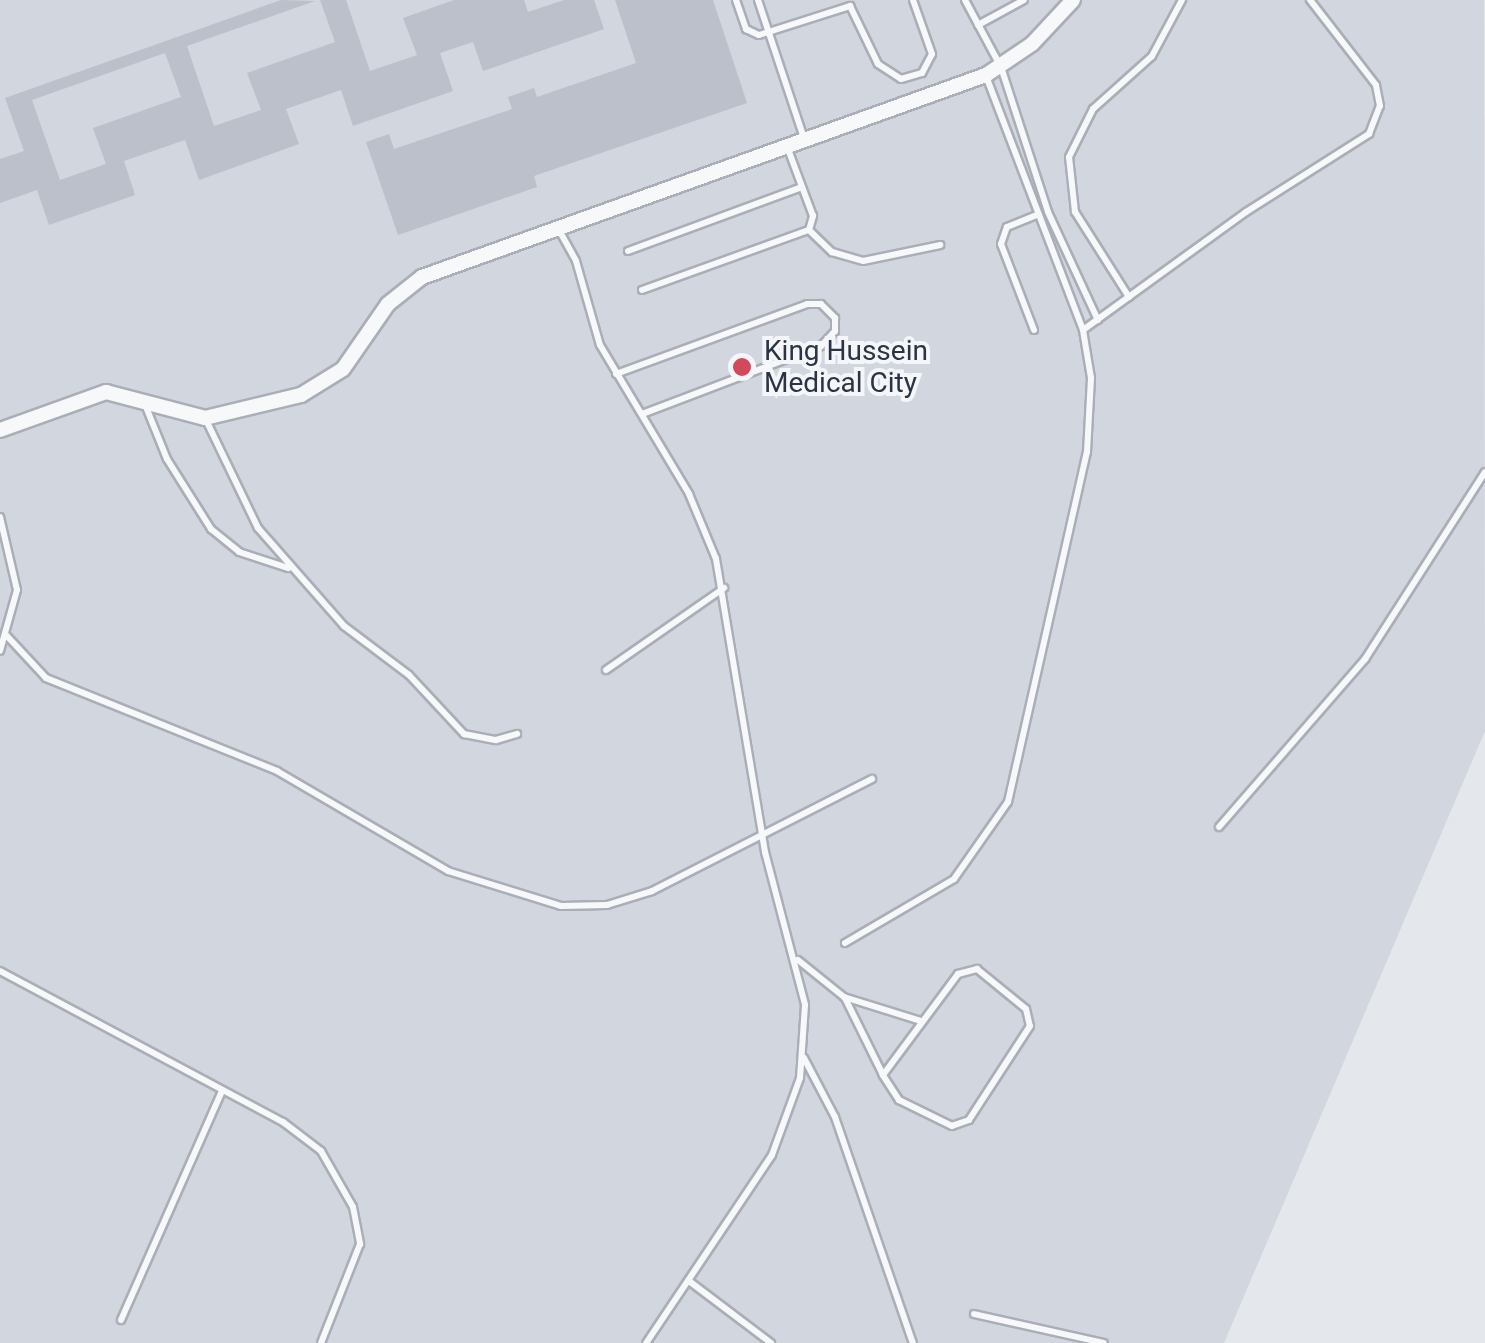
<!DOCTYPE html>
<style>
body{margin:0}
#map{position:relative;width:1485px;height:1343px;overflow:hidden;background:#e4e7ec;font-family:Roboto,sans-serif}
div>[style]{position:absolute}
[style*='--x']{left:calc(var(--x)*1px);top:calc(var(--y)*1px);width:calc(var(--w)*1px);rotate:calc(var(--a)*1deg)}
.built>*{inset:0;background:#d2d6de}
.building>*{inset:0;background:#bbc0ca}
.roads{filter:drop-shadow(2px 0 #a9aeb7) drop-shadow(-2px 0 #a9aeb7) drop-shadow(0 2px #a9aeb7) drop-shadow(0 -2px #a9aeb7)}
.lane>*{height:6px;margin:-3px;padding:0 3px;transform-origin:3px;border-radius:3px;background:#f7f8fa}
.street>*{height:14px;margin:-7px;padding:0 7px;transform-origin:7px;border-radius:7px;background:#f7f8fa}
.dots>*{width:28px;height:28px;translate:-50% -50%;box-sizing:border-box;border:5px solid #f4f6f9;border-radius:50%}
span{translate:-50% -50%;white-space:nowrap;text-align:center;line-height:1.15;-webkit-text-stroke:8px #f4f6f9;paint-order:stroke}
.poi-label{font-size:28px;color:#2b3445}
.left{translate:0 -50%;text-align:left}
</style>
<div id="map">
<div class="built">
<div style="clip-path:polygon(0 0,1484px 0,1485px 731px,1224px 1343px,0 1343px)"></div>
</div>
<div class="building">
<div style="clip-path:polygon(evenodd,281px 0,315px 1px,187px 46px,214px 126px,261px 110px,247px 73px,335px 42px,320px 0,346px 0,370px 71px,417px 55px,403px 18px,454px 0,524px 0,528px 12px,564px 0,594px 0,604px 29px,483px 71px,473px 42px,440px 53px,453px 91px,353px 126px,341px 90px,286px 109px,299px 144px,199px 180px,185px 140px,124px 161px,135px 195px,49px 225px,37px 190px,0 203px,0 159px,24px 151px,5px 98px,281px 0,165px 53px,181px 97px,93px 128px,106px 164px,60px 180px,32px 100px,165px 53px)"></div>
<div style="clip-path:polygon(615px 0,713px 0,747px 103px,534px 176px,537px 187px,398px 235px,366px 142px,389px 134px,394px 149px,512px 109px,508px 97px,534px 88px,537px 97px,636px 63px)"></div>
</div>
<div class="roads">
<div class="lane">
<div style="--x:736;--y:0;--w:31;--a:71"></div>
<div style="--x:746;--y:29;--w:14;--a:25"></div>
<div style="--x:759;--y:35;--w:96;--a:-17.7"></div>
<div style="--x:850;--y:6;--w:64;--a:64.2"></div>
<div style="--x:878;--y:64;--w:27;--a:33"></div>
<div style="--x:901;--y:79;--w:22;--a:-16"></div>
<div style="--x:922;--y:73;--w:21;--a:-62"></div>
<div style="--x:932;--y:54;--w:57;--a:-109.4"></div>
<div style="--x:758;--y:0;--w:149;--a:71.6"></div>
<div style="--x:965;--y:0;--w:76;--a:61.8"></div>
<div style="--x:1001;--y:67;--w:152;--a:72"></div>
<div style="--x:1048;--y:212;--w:119;--a:65.2"></div>
<div style="--x:978;--y:25;--w:52;--a:-28.5"></div>
<div style="--x:559;--y:230;--w:35;--a:61"></div>
<div style="--x:576;--y:261;--w:87;--a:74.1"></div>
<div style="--x:600;--y:345;--w:174;--a:59.1"></div>
<div style="--x:689;--y:494;--w:70;--a:67.4"></div>
<div style="--x:716;--y:559;--w:297;--a:80.5"></div>
<div style="--x:765;--y:852;--w:158;--a:75.3"></div>
<div style="--x:805;--y:1005;--w:73;--a:93.9"></div>
<div style="--x:800;--y:1078;--w:82;--a:110"></div>
<div style="--x:772;--y:1155;--w:226;--a:123.8"></div>
<div style="--x:809;--y:230;--w:32;--a:44"></div>
<div style="--x:832;--y:252;--w:32;--a:16"></div>
<div style="--x:863;--y:261;--w:79;--a:-11.7"></div>
<div style="--x:628;--y:251;--w:185;--a:-20.2"></div>
<div style="--x:642;--y:290;--w:177;--a:-19.8"></div>
<div style="--x:809;--y:230;--w:15;--a:-74"></div>
<div style="--x:813;--y:216;--w:72;--a:-110.5"></div>
<div style="--x:1129;--y:297;--w:101;--a:-122.4"></div>
<div style="--x:1075;--y:212;--w:55;--a:-96.2"></div>
<div style="--x:1069;--y:157;--w:54;--a:-63.4"></div>
<div style="--x:1093;--y:109;--w:79;--a:-41.9"></div>
<div style="--x:1152;--y:56;--w:64;--a:-61.8"></div>
<div style="--x:1034;--y:330;--w:92;--a:-111"></div>
<div style="--x:1001;--y:244;--w:18;--a:-71"></div>
<div style="--x:1007;--y:227;--w:32;--a:-22"></div>
<div style="--x:1083;--y:330;--w:201;--a:-35.9"></div>
<div style="--x:1246;--y:212;--w:146;--a:-32.4"></div>
<div style="--x:1369;--y:134;--w:30;--a:-69"></div>
<div style="--x:1380;--y:106;--w:21;--a:-101"></div>
<div style="--x:1376;--y:85;--w:108;--a:-127.8"></div>
<div style="--x:616;--y:374;--w:203;--a:-20.1"></div>
<div style="--x:807;--y:304;--w:14;--a:0"></div>
<div style="--x:821;--y:304;--w:20;--a:45"></div>
<div style="--x:835;--y:318;--w:13;--a:90"></div>
<div style="--x:835;--y:331;--w:21;--a:133"></div>
<div style="--x:821;--y:346;--w:191;--a:159.2"></div>
<div style="--x:144;--y:402;--w:61;--a:68"></div>
<div style="--x:167;--y:459;--w:83;--a:57.8"></div>
<div style="--x:211;--y:529;--w:36;--a:39"></div>
<div style="--x:239;--y:552;--w:52;--a:18.1"></div>
<div style="--x:206;--y:420;--w:120;--a:64.3"></div>
<div style="--x:258;--y:528;--w:130;--a:48.7"></div>
<div style="--x:344;--y:626;--w:81;--a:37"></div>
<div style="--x:409;--y:675;--w:81;--a:47"></div>
<div style="--x:464;--y:734;--w:33;--a:11"></div>
<div style="--x:496;--y:740;--w:22;--a:-16"></div>
<div style="--x:0;--y:517;--w:75;--a:76.9"></div>
<div style="--x:17;--y:590;--w:63;--a:105.6"></div>
<div style="--x:7;--y:636;--w:57;--a:47.1"></div>
<div style="--x:46;--y:678;--w:249;--a:21.9"></div>
<div style="--x:277;--y:771;--w:198;--a:30.3"></div>
<div style="--x:448;--y:871;--w:118;--a:17.2"></div>
<div style="--x:561;--y:906;--w:46;--a:-1.2"></div>
<div style="--x:607;--y:905;--w:47;--a:-17.3"></div>
<div style="--x:652;--y:891;--w:247;--a:-27"></div>
<div style="--x:606;--y:670;--w:144;--a:-34.8"></div>
<div style="--x:1219;--y:827;--w:223;--a:-49"></div>
<div style="--x:1365;--y:659;--w:222;--a:-57.3"></div>
<div style="--x:845;--y:943;--w:126;--a:-30.4"></div>
<div style="--x:954;--y:879;--w:94;--a:-55"></div>
<div style="--x:1008;--y:802;--w:359;--a:-77.3"></div>
<div style="--x:1087;--y:452;--w:74;--a:-86.9"></div>
<div style="--x:1091;--y:378;--w:49;--a:-99.5"></div>
<div style="--x:1083;--y:330;--w:272;--a:-110.9"></div>
<div style="--x:798;--y:960;--w:59;--a:38.8"></div>
<div style="--x:844;--y:997;--w:81;--a:17.3"></div>
<div style="--x:977;--y:969;--w:63;--a:39.2"></div>
<div style="--x:1026;--y:1009;--w:17;--a:77"></div>
<div style="--x:1030;--y:1026;--w:112;--a:123"></div>
<div style="--x:969;--y:1120;--w:18;--a:161"></div>
<div style="--x:952;--y:1126;--w:59;--a:-153.9"></div>
<div style="--x:899;--y:1100;--w:30;--a:-123"></div>
<div style="--x:883;--y:1075;--w:126;--a:-53.4"></div>
<div style="--x:958;--y:974;--w:20;--a:-15"></div>
<div style="--x:0;--y:971;--w:321;--a:28.1"></div>
<div style="--x:283;--y:1122;--w:48;--a:37.3"></div>
<div style="--x:321;--y:1151;--w:64;--a:60.3"></div>
<div style="--x:353;--y:1207;--w:38;--a:79"></div>
<div style="--x:360;--y:1244;--w:106;--a:111.5"></div>
<div style="--x:845;--y:998;--w:86;--a:63.7"></div>
<div style="--x:804;--y:1058;--w:67;--a:62.3"></div>
<div style="--x:835;--y:1117;--w:239;--a:71"></div>
<div style="--x:689;--y:1281;--w:103;--a:37.1"></div>
<div style="--x:974;--y:1314;--w:133;--a:12.6"></div>
<div style="--x:121;--y:1320;--w:250;--a:-66.2"></div>
</div>
<div class="street">
<div style="--x:0;--y:430;--w:113;--a:-19.7"></div>
<div style="--x:106;--y:392;--w:102;--a:14.7"></div>
<div style="--x:205;--y:418;--w:99;--a:-13.5"></div>
<div style="--x:301;--y:395;--w:49;--a:-31.8"></div>
<div style="--x:343;--y:369;--w:79;--a:-55.3"></div>
<div style="--x:388;--y:304;--w:43;--a:-38.5"></div>
<div style="--x:422;--y:277;--w:599;--a:-19.71"></div>
<div style="--x:986;--y:75;--w:55;--a:-34"></div>
<div style="--x:1032;--y:44;--w:60;--a:-47"></div>
</div>
</div>
<div class="dots">
<div style="left:742px;top:367px;background:#d1495b"></div>
</div>
<div class="poi-label">
<span class="left" style="left:764px;top:367px">King Hussein<br>Medical City</span>
</div>
</div>
